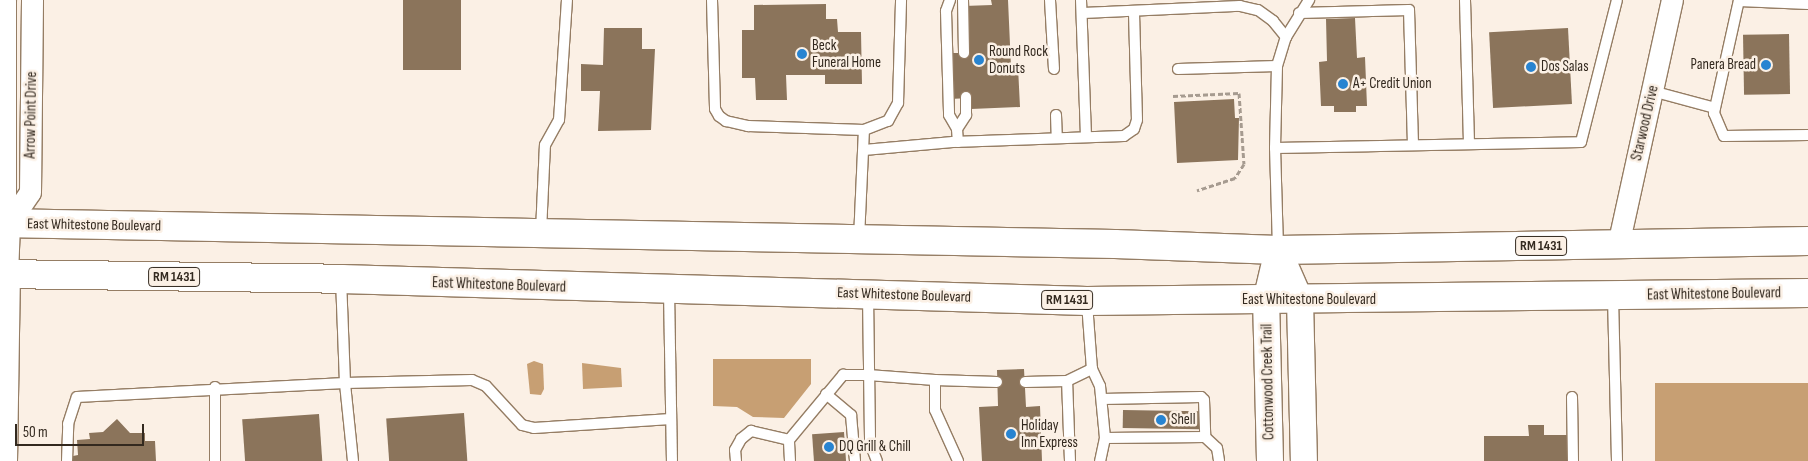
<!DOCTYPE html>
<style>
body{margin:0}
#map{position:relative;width:1808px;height:461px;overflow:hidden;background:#fbf0e5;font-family:"Sofia Sans Condensed",sans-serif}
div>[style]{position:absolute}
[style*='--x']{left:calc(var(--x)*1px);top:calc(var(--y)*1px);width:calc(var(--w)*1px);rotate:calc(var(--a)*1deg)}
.water>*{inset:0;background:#c79f73;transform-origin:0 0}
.building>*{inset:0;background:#8b745b;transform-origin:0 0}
.path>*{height:3px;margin-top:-1.5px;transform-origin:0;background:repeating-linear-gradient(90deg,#a69b90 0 5px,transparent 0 7.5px)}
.roads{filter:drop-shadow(1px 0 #957d64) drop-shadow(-1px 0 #957d64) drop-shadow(0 1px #957d64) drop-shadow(0 -1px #957d64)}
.service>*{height:10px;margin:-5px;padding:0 5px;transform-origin:5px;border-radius:5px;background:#fff}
.minor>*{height:21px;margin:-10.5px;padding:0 10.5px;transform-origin:10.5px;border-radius:10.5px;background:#fff}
.tertiary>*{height:26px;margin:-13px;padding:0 13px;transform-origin:13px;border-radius:13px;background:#fff}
.primary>*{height:28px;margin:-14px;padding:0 14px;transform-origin:14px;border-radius:14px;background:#fff}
.dots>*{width:14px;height:14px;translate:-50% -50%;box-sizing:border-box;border:2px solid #fbf0e5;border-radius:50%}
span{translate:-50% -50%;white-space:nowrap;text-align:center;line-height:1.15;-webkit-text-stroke:5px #fbf0e5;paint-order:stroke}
.shield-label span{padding:1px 4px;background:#fbf0e5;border:1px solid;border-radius:4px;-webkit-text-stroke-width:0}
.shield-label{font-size:14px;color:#33291f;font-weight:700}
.poi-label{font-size:15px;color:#33291f}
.left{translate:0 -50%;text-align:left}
.right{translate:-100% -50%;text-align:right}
.street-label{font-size:15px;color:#33291f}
.scale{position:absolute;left:15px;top:424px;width:129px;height:22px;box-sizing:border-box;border:2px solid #33291f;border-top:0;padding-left:6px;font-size:15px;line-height:18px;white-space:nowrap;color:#33291f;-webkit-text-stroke:4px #fbf0e5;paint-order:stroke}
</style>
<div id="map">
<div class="water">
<div style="clip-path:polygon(713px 359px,811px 359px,811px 384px,784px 418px,753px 417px,737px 407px,713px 406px)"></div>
<div style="clip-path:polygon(534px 361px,543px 364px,544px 389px,541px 395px,530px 394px,527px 364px)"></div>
<div style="clip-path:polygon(582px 363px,621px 368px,622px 387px,583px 389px)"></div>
<div style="left:1655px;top:383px;width:153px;height:79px"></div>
</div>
<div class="building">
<div style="left:403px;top:0;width:58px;height:70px"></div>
<div style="clip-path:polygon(991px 0,1008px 0,1011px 67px,1018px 67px,1020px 107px,971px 109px,970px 98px,950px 99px,948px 53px,966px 53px,964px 6px,992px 5px)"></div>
<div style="clip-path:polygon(826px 4px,826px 19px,837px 19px,838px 32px,861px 32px,862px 84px,825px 84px,825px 75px,786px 75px,787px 100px,756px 100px,755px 78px,742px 78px,742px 30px,754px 30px,754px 5px)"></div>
<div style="clip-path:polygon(1355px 18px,1357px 58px,1365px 57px,1367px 106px,1356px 106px,1356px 112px,1334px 112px,1334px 106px,1321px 106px,1319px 62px,1327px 61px,1326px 19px)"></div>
<div style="clip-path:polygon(604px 28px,642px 28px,642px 49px,655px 49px,651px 130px,598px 131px,600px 91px,581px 91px,581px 64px,603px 65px)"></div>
<div style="left:1568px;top:28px;width:76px;height:79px;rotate:87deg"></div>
<div style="left:1789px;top:34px;width:60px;height:46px;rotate:89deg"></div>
<div style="clip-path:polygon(1234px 99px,1235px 118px,1239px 118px,1238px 160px,1177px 163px,1174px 102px)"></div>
<div style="clip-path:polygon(1024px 369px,1026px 407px,1040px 406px,1042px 461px,982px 461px,979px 407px,998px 406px,997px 370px)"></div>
<div style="left:1123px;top:410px;width:77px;height:18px;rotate:1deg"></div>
<div style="left:464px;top:413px;width:48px;height:78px;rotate:86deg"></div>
<div style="left:319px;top:414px;width:47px;height:77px;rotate:86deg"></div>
<div style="clip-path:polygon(117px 419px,130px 433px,145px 433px,145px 441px,155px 441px,156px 461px,73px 461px,73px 456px,78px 455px,77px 440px,90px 439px,89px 433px,103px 432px)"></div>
<div style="clip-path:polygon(1528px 425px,1544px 425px,1544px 435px,1568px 435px,1568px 461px,1484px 461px,1484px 436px,1529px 436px)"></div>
<div style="left:844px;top:432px;width:29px;height:32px;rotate:86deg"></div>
</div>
<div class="path">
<div style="--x:1173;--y:96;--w:66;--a:-2.6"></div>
<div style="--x:1239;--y:93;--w:71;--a:86"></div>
<div style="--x:1244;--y:164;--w:17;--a:123"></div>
<div style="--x:1235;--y:178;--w:40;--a:162"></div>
</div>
<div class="roads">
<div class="service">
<div style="--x:712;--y:0;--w:109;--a:88.4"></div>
<div style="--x:715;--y:109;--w:8;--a:60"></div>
<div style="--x:719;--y:116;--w:9;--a:36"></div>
<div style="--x:726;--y:121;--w:23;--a:13"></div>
<div style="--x:748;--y:126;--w:116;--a:2"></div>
<div style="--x:864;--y:130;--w:26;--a:-21"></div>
<div style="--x:888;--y:121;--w:21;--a:-61"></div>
<div style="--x:898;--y:103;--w:103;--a:-88.3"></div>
<div style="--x:950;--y:0;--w:12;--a:110"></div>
<div style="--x:946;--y:11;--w:104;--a:88.3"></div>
<div style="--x:949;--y:115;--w:16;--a:60"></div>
<div style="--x:957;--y:129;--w:13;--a:86"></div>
<div style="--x:963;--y:0;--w:53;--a:88.9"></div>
<div style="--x:1050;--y:0;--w:69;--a:86.7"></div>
<div style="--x:1081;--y:0;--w:137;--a:87.9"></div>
<div style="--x:1465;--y:0;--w:144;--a:88.4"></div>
<div style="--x:1739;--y:0;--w:116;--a:102.5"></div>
<div style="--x:1714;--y:113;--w:25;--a:67"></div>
<div style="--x:1724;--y:136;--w:84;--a:-0.7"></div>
<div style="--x:1739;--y:1;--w:69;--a:2.5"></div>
<div style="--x:1083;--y:13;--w:157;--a:-2.6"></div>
<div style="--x:1240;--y:6;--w:18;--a:13"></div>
<div style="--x:1258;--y:10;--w:19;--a:36"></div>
<div style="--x:1273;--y:21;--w:21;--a:51"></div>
<div style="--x:1299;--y:13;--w:110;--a:-1.6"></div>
<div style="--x:1409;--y:10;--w:135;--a:88.3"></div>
<div style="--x:1178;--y:69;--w:99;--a:-1.7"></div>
<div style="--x:1652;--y:91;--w:65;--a:15.1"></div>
<div style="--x:1056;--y:115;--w:23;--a:88"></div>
<div style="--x:957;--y:129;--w:17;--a:-57"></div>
<div style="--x:966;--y:115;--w:18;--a:-90"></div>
<div style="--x:1275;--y:148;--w:306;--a:-1.1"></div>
<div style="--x:1581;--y:142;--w:146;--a:-75.8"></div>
<div style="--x:864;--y:150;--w:89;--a:-5.1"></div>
<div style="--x:953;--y:142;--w:171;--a:-2"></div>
<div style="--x:1124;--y:136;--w:12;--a:-35"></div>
<div style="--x:1134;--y:129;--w:9;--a:-72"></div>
<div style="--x:1137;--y:120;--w:109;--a:-91.6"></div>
<div style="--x:541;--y:232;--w:87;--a:-87.4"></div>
<div style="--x:545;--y:145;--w:29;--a:-61"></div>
<div style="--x:559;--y:120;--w:120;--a:-86.2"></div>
<div style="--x:859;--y:239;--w:109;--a:-87.4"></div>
<div style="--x:1278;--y:248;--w:100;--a:-91.7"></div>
<div style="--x:1275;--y:148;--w:82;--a:-88.6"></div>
<div style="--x:1277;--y:66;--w:30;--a:-73"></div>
<div style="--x:1286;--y:37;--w:44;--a:-58.1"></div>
<div style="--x:669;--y:291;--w:170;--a:89"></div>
<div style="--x:868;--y:295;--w:148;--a:89.2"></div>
<div style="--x:870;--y:443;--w:19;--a:69"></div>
<div style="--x:1613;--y:297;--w:164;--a:88.6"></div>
<div style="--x:1087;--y:303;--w:66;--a:85.7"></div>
<div style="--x:1092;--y:369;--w:19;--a:65"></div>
<div style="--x:1100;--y:386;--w:52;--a:84.5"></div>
<div style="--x:1105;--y:438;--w:24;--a:102"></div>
<div style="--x:935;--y:380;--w:62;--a:1.8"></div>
<div style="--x:1025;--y:382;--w:42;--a:-1.4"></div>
<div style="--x:215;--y:387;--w:74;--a:90"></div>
<div style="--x:826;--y:394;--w:33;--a:40"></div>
<div style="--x:851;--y:415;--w:46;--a:85"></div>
<div style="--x:1572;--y:397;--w:64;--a:89.1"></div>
<div style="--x:1102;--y:399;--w:99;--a:-1.2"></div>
<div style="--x:1201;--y:397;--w:4;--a:45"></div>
<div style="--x:1204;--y:400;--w:37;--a:88"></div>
<div style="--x:1105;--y:438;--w:100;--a:-0.6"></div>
<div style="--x:1205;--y:437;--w:16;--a:43"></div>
<div style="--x:1217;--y:448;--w:13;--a:81"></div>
<div style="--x:67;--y:461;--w:37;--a:-88"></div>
<div style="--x:68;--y:424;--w:28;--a:-72"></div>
<div style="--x:77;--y:397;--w:268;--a:-3"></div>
<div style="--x:345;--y:383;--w:103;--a:-92.2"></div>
<div style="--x:353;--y:461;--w:78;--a:-95.9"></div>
<div style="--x:345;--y:383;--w:127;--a:-1.4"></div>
<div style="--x:472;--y:380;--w:15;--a:23"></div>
<div style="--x:486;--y:386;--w:53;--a:47.3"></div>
<div style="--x:522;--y:425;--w:12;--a:14"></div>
<div style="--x:534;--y:428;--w:137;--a:-3.8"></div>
<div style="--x:736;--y:461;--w:11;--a:-95"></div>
<div style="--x:735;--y:450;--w:13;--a:-61"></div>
<div style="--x:741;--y:439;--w:13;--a:-39"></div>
<div style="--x:751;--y:431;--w:39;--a:13"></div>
<div style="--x:790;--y:461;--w:21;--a:-93"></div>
<div style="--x:789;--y:440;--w:85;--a:-50.3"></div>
<div style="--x:843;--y:375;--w:25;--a:0"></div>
<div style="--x:868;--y:375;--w:67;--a:4.3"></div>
<div style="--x:935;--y:380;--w:30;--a:90"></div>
<div style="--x:935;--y:410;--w:56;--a:65.7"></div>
<div style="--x:1070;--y:461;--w:80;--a:-92.1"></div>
<div style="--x:1067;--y:381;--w:28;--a:-26"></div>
</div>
<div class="minor">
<div style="--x:5;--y:0;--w:196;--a:90"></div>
<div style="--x:5;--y:196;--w:27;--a:82"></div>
<div style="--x:9;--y:223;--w:51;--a:92.2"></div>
<div style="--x:9;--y:223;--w:37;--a:-56"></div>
<div style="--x:30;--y:192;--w:192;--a:-89.4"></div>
<div style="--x:1618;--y:245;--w:251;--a:-77.6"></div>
</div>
<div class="tertiary">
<div style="--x:1278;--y:250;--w:55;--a:66.3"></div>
<div style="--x:1300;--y:300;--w:161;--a:88.6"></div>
<div style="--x:4;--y:461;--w:187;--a:-89.1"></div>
<div style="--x:1270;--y:461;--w:160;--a:-91.4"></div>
<div style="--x:1266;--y:301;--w:52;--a:-76.8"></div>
</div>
<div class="primary">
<div style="--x:0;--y:223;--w:1115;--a:1.08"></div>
<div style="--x:1115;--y:244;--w:163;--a:2.1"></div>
<div style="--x:1278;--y:250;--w:530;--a:-0.97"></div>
<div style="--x:0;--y:274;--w:341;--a:0.8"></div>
<div style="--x:341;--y:279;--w:746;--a:1.69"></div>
<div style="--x:1087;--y:301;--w:721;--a:-0.64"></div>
</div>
</div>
<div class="dots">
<div style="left:802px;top:54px;background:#2884d1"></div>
<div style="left:979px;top:60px;background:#2884d1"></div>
<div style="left:1766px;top:65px;background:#2884d1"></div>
<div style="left:1531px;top:67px;background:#2884d1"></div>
<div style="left:1343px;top:84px;background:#2884d1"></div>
<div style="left:1161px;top:420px;background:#2884d1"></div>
<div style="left:1011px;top:434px;background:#2884d1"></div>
<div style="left:829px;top:447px;background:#2884d1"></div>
</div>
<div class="shield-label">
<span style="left:1541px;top:246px">RM 1431</span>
<span style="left:174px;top:277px">RM 1431</span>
<span style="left:1067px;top:300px">RM 1431</span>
</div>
<div class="poi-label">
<span class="left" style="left:812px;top:54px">Beck<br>Funeral Home</span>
<span class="left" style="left:989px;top:60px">Round Rock<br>Donuts</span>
<span class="right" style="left:1756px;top:65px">Panera Bread</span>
<span class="left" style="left:1541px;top:67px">Dos Salas</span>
<span class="left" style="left:1353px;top:84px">A+ Credit Union</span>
<span class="left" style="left:1171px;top:420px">Shell</span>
<span class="left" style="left:1021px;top:434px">Holiday<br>Inn Express</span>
<span class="left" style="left:839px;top:447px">DQ Grill &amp; Chill</span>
</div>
<div class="street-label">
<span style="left:31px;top:115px;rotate:-89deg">Arrow Point Drive</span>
<span style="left:1645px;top:123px;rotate:-77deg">Starwood Drive</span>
<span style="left:94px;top:225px;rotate:1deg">East Whitestone Boulevard</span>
<span style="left:499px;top:285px;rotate:2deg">East Whitestone Boulevard</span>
<span style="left:1714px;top:294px;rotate:-1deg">East Whitestone Boulevard</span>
<span style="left:904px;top:295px;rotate:2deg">East Whitestone Boulevard</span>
<span style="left:1309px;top:300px">East Whitestone Boulevard</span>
<span style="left:1268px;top:382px;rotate:-91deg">Cottonwood Creek Trail</span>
</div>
<div class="scale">50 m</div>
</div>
